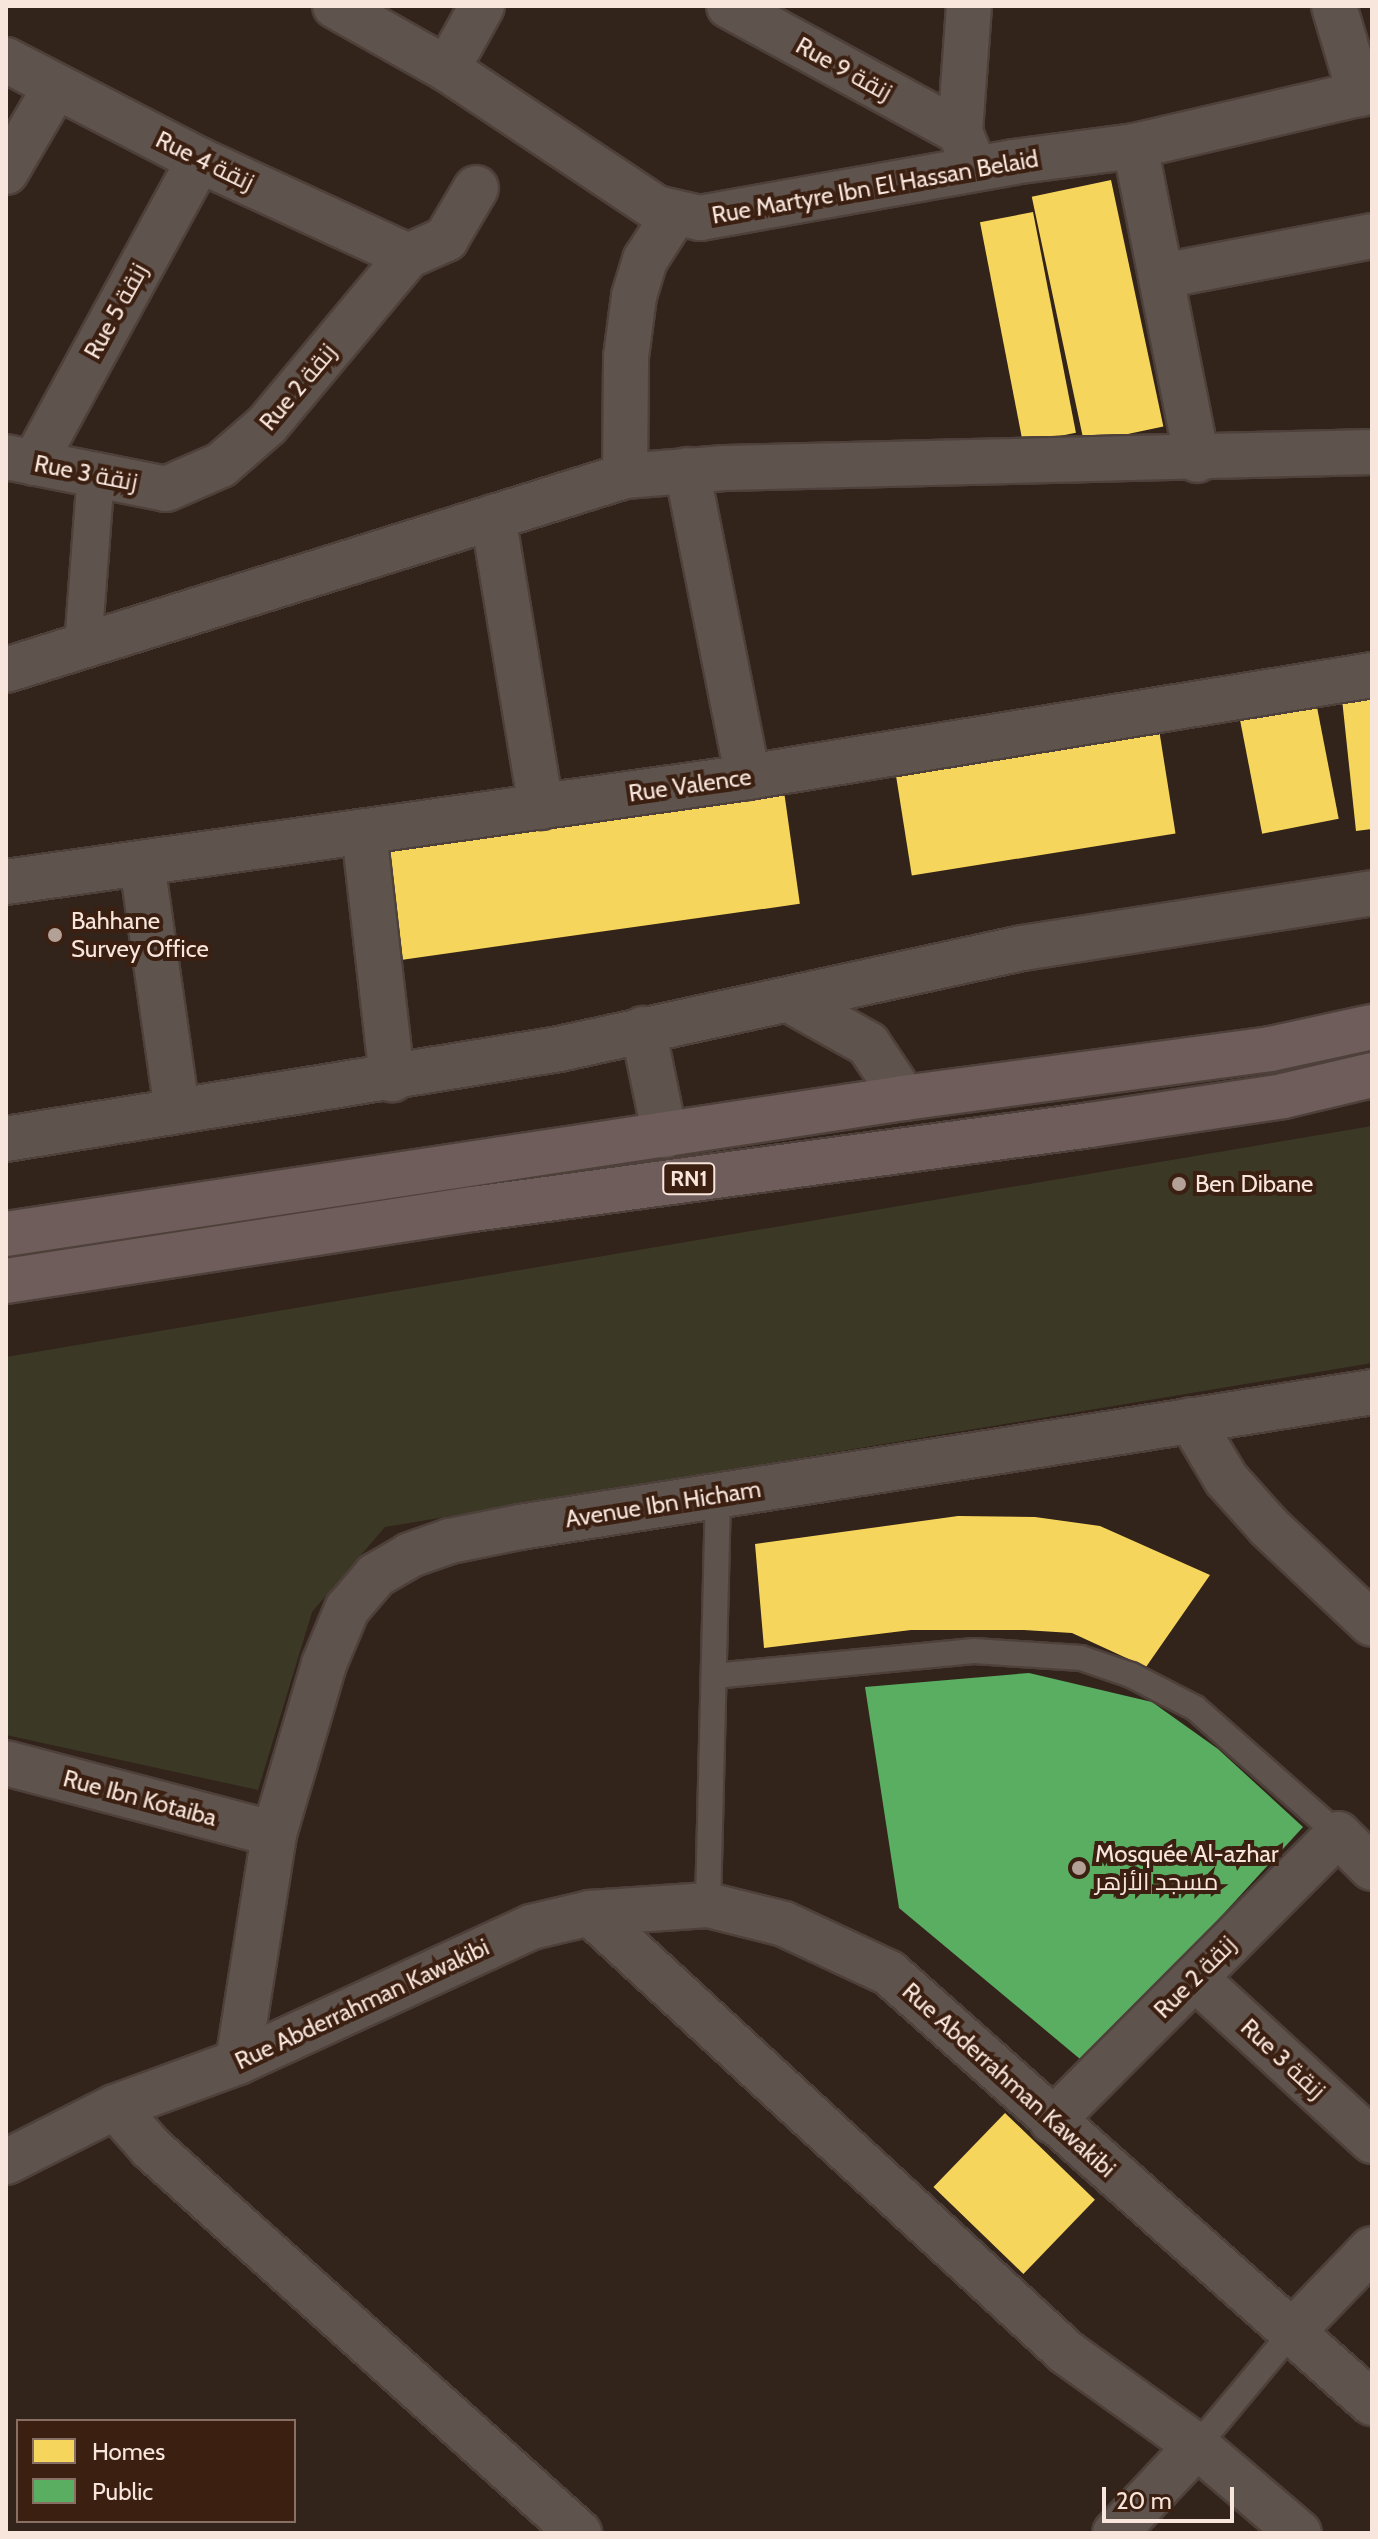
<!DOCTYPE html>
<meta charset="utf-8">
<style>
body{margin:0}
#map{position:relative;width:1378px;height:2539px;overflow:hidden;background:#32231b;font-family:Cabin,Cairo,sans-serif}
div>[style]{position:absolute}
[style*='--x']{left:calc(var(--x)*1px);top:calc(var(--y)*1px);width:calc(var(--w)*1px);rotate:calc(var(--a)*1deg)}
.green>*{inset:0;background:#3b3925}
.homes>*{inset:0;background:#f6d55c;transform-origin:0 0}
.public>*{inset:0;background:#5aae61}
.roads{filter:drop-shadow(2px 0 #4e403a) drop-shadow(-2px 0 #4e403a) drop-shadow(0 2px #4e403a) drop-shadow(0 -2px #4e403a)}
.service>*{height:24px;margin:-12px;padding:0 12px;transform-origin:12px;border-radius:12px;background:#5f534e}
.pedestrian>*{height:36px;margin:-18px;padding:0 18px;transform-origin:18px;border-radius:18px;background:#5f534e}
.minor>*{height:44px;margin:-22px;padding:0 22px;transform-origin:22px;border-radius:22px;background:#5f534e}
.tertiary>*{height:44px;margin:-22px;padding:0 22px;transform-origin:22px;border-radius:22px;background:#5f534e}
.trunk>*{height:44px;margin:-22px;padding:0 22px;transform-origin:22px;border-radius:22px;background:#6e5d5a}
.dots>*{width:22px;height:22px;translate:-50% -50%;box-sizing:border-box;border:4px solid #3b2012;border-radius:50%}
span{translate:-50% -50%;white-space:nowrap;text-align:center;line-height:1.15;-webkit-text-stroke:8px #3b2012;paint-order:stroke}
.shield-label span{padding:2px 6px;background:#3b2012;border:2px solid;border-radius:6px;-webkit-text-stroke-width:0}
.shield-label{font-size:22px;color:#f8e5dc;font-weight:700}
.street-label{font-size:24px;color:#f8e5dc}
.poi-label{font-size:24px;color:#f8e5dc}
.left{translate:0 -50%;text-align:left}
.frame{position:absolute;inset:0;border:8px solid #f8e5dc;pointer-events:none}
.legend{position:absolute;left:16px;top:2419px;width:280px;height:104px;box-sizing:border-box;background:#3b2012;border:2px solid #876f63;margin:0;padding:10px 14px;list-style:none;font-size:24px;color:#f8e5dc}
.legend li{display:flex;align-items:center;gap:16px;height:40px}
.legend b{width:40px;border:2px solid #876f63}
.scale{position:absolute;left:1102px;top:2487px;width:132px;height:36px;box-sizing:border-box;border:4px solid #f8e5dc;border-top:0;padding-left:10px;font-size:24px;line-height:28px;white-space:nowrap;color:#f8e5dc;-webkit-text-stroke:6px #3b2012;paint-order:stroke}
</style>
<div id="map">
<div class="green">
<div style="clip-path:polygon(1372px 1126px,1372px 1363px,385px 1527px,312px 1612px,258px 1790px,6px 1735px,6px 1357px)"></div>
</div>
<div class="homes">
<div style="left:1111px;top:180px;width:252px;height:81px;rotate:78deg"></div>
<div style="left:1033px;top:212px;width:225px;height:54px;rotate:79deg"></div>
<div style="clip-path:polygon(1372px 696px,1372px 829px,1356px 831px,1342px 699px)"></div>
<div style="left:1316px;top:702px;width:119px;height:78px;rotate:79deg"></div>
<div style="left:1158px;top:723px;width:112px;height:267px;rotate:81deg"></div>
<div style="left:783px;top:784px;width:121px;height:410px;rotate:82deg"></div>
<div style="clip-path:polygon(958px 1516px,1035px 1517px,1100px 1526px,1210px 1575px,1146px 1667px,1072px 1633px,1024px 1630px,911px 1630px,764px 1648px,755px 1544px)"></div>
<div style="left:1005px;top:2113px;width:125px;height:103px;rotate:44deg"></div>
</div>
<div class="public">
<div style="clip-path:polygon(1029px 1673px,1152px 1702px,1218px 1749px,1303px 1827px,1086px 2064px,899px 1908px,865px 1687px)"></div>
</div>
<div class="roads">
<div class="service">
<div style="--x:714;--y:1676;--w:261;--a:-5.5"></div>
<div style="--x:974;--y:1651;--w:107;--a:3.7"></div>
<div style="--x:1081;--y:1658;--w:53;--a:18.8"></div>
<div style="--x:1131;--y:1675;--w:72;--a:27.3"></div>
<div style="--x:1195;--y:1708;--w:191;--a:41.4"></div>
<div style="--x:708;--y:1905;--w:411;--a:-88.6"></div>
<div style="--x:1197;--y:2446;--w:148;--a:-50.2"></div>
</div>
<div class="pedestrian">
<div style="--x:83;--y:646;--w:172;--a:-85.7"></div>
</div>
<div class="minor">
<div style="--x:335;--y:6;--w:129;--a:29.4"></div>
<div style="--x:447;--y:69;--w:251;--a:33.6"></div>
<div style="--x:656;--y:208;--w:45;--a:12.8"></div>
<div style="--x:700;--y:218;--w:318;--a:-10.1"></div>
<div style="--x:1013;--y:162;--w:123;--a:-7.5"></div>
<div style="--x:1135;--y:146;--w:243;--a:-13.1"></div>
<div style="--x:729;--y:6;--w:263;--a:28.6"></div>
<div style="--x:969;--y:6;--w:126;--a:94.1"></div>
<div style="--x:960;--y:132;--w:27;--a:68"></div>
<div style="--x:1334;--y:6;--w:92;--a:73.5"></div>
<div style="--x:6;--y:60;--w:217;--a:27.4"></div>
<div style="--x:199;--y:160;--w:230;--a:24.7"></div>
<div style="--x:447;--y:69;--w:72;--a:-60.9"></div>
<div style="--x:1135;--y:146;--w:320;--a:78.8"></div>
<div style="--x:6;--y:172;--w:99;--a:-59.8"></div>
<div style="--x:1162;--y:276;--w:214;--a:-10.8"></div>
<div style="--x:6;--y:457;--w:163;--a:11.3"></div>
<div style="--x:166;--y:489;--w:60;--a:-23.6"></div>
<div style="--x:221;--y:465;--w:61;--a:-41"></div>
<div style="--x:267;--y:425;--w:220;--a:-50.2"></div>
<div style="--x:408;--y:256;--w:42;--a:-24.1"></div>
<div style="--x:446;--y:239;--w:59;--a:-59.5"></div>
<div style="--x:34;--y:463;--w:345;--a:-61.4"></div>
<div style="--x:687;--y:470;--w:313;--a:78.8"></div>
<div style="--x:625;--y:476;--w:119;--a:-89.5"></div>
<div style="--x:626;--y:357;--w:62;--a:-82.5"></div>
<div style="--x:634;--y:296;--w:38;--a:-73"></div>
<div style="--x:645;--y:260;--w:54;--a:-57.2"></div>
<div style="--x:493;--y:517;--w:294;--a:80.6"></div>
<div style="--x:6;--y:670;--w:649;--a:-17.4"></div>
<div style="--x:625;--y:476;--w:100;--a:-4.6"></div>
<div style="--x:725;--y:468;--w:647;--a:-1.42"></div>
<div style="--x:364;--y:832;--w:249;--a:83.5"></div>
<div style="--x:142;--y:864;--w:249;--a:81.9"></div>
<div style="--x:6;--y:882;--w:749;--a:-8.05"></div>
<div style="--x:748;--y:777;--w:632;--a:-9.28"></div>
<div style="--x:793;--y:1002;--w:86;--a:29.2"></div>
<div style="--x:868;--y:1044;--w:65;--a:56.3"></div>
<div style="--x:643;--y:1029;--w:109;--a:78.4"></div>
<div style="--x:6;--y:1139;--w:560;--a:-9.24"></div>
<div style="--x:559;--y:1049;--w:474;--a:-12.3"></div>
<div style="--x:1022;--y:948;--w:354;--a:-8.9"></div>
<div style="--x:1191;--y:1420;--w:69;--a:59.3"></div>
<div style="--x:1226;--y:1479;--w:64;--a:48.1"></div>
<div style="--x:1269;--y:1527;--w:141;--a:43.3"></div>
<div style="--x:6;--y:1763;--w:277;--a:14.8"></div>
<div style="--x:590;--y:1913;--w:649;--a:42.69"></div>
<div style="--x:1067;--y:2353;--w:160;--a:35.6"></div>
<div style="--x:1197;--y:2446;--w:134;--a:40.5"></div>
<div style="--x:1195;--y:1978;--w:241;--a:42.6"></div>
<div style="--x:238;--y:2062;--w:231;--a:-81"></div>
<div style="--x:274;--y:1834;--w:177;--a:-73.6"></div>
<div style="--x:324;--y:1664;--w:60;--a:-67.3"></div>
<div style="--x:347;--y:1609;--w:45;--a:-49.5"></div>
<div style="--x:376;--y:1575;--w:39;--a:-30"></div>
<div style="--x:410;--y:1555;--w:42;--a:-19.3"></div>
<div style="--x:450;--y:1541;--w:71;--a:-11.3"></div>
<div style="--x:520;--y:1527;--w:863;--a:-9"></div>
<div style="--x:115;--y:2107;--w:55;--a:48.7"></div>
<div style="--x:151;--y:2148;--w:576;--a:41.97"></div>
<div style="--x:1052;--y:2121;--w:405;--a:-45.1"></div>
<div style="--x:1338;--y:1834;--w:48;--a:45"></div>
<div style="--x:1292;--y:2332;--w:115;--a:-46.1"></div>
<div style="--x:1115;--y:2533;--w:120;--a:-46.7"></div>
</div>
<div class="tertiary">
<div style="--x:6;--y:2162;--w:122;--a:-26.8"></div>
<div style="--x:115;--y:2107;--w:131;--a:-20.1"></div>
<div style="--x:238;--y:2062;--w:323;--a:-24.7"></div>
<div style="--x:531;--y:1927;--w:61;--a:-13.3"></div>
<div style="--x:590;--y:1913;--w:118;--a:-3.9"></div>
<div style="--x:708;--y:1905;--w:78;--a:14"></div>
<div style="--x:784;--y:1924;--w:116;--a:25"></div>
<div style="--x:889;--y:1973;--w:647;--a:41.68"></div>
</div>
<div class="trunk">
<div style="--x:6;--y:1234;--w:908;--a:-8.61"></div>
<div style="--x:904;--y:1098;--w:369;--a:-7.6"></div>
<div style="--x:1270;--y:1049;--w:104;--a:-12.2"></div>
<div style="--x:6;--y:1281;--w:473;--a:-8.8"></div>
<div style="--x:473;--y:1209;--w:623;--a:-7.75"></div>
<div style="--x:1090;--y:1125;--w:195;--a:-8.5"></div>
<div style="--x:1283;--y:1096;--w:91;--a:-13.3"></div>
</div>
</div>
<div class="dots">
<div style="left:55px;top:935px;background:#b3a198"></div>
<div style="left:1179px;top:1184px;background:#b3a198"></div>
<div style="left:1079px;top:1868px;background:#b3a198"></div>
</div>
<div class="shield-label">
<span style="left:689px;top:1179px">RN1</span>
</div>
<div class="street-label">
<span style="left:844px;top:69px;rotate:29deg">Rue 9 زنقة</span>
<span style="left:205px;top:161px;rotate:26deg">Rue 4 زنقة</span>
<span style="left:875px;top:187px;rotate:-10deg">Rue Martyre Ibn El Hassan Belaid</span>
<span style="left:116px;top:311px;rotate:-61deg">Rue 5 زنقة</span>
<span style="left:298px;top:387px;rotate:-50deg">Rue 2 زنقة</span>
<span style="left:86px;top:473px;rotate:11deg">Rue 3 زنقة</span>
<span style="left:690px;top:785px;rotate:-8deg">Rue Valence</span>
<span style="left:663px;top:1504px;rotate:-9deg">Avenue Ibn Hicham</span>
<span style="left:140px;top:1798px;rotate:15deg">Rue Ibn Kotaiba</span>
<span style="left:1195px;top:1977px;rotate:-45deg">Rue 2 زنقة</span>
<span style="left:362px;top:2004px;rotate:-25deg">Rue Abderrahman Kawakibi</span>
<span style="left:1283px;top:2059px;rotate:43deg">Rue 3 زنقة</span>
<span style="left:1009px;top:2080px;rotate:42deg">Rue Abderrahman Kawakibi</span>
</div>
<div class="poi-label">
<span class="left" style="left:71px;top:935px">Bahhane<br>Survey Office</span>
<span class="left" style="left:1195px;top:1184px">Ben Dibane</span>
<span class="left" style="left:1095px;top:1868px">Mosquée Al-azhar<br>مسجد الأزهر</span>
</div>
<div class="frame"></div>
<ul class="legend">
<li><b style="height:22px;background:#f6d55c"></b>Homes</li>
<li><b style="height:22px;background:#5aae61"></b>Public</li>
</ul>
<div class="scale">20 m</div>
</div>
